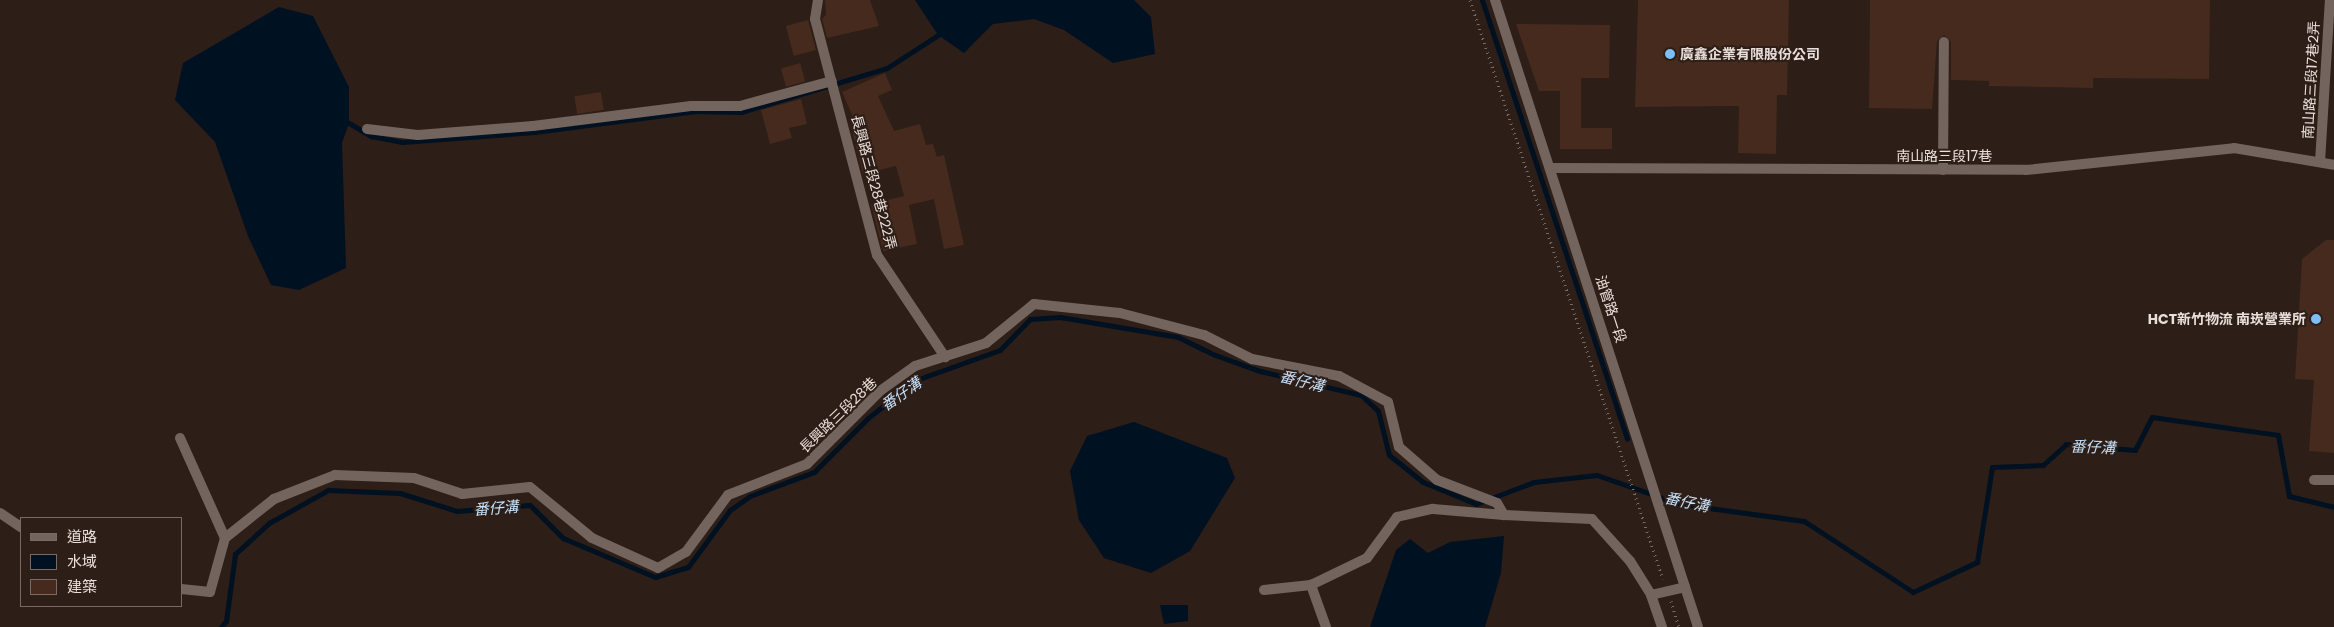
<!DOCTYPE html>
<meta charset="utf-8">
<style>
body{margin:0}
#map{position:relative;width:2334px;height:627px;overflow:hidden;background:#2d1e17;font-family:Poppins,"Noto Sans TC",sans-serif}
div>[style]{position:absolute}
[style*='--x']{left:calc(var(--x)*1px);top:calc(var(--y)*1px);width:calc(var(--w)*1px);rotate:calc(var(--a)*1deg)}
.water>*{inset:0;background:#012}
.stream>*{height:5px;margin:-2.5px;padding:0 2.5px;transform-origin:2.5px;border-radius:2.5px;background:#012}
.building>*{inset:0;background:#452a1d;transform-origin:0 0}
.path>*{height:3px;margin-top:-1.5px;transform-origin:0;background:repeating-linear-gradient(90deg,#786b64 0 1px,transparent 0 5px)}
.service>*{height:10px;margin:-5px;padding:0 5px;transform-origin:5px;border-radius:5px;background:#73655e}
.minor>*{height:10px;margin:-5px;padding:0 5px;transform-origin:5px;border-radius:5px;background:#73655e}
.dots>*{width:14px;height:14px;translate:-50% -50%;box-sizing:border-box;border:2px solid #2d1e17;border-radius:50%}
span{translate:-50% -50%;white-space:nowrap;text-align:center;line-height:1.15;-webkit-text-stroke:4px #2d1e17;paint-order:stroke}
.poi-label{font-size:14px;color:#e9dfda;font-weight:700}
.left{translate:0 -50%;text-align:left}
.right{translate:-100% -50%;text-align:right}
.street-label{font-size:14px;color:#e9dfda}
.water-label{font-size:15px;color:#c5e1fb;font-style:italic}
.legend{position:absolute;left:20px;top:517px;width:162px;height:90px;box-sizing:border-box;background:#2d1e17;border:1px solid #786b65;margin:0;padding:6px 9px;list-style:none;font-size:15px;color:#e9dfda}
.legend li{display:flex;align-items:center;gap:10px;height:25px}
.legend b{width:25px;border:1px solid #786b65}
</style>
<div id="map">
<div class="water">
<div style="clip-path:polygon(915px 0,1134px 0,1151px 17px,1155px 54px,1113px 63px,1064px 30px,1034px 19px,993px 24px,964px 53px,938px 35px)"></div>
<div style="clip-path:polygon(279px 7px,313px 16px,349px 87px,349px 123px,342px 143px,346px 268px,299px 290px,271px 285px,248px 236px,215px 142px,175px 100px,183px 63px)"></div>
<div style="clip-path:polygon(1134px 422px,1227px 458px,1235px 478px,1190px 551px,1151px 573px,1104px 558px,1079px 520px,1070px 471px,1087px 436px)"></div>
<div style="clip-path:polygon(1504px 536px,1501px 573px,1485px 627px,1370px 627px,1396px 550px,1410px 539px,1428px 553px,1450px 542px)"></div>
<div style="clip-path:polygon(1160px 605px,1188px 605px,1188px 621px,1164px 624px)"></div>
</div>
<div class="stream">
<div style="--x:1482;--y:0;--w:462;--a:71.7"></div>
<div style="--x:349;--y:123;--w:26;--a:31"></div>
<div style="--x:371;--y:136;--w:32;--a:11"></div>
<div style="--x:402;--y:142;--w:132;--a:-4.3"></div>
<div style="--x:534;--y:132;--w:163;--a:-7.4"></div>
<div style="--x:696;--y:111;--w:45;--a:1.3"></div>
<div style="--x:741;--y:112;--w:152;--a:-16.8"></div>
<div style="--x:887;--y:68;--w:61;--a:-32.9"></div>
<div style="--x:221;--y:627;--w:8;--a:-50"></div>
<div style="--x:226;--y:621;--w:68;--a:-82.3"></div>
<div style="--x:235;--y:554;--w:46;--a:-42.4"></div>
<div style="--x:269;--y:523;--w:68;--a:-29.2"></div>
<div style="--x:328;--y:490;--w:72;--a:2.4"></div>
<div style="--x:400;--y:493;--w:60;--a:17.5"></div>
<div style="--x:457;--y:511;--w:73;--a:-4.7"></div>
<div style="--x:530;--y:505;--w:47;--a:45"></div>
<div style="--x:563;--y:538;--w:100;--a:23"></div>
<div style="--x:655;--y:577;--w:34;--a:-17"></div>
<div style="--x:688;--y:567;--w:71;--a:-53.6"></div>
<div style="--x:730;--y:510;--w:24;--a:-35"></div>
<div style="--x:750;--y:496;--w:68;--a:-20.6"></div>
<div style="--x:814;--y:472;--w:76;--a:-45"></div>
<div style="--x:868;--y:418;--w:61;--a:-38.4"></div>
<div style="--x:916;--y:380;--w:89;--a:-19.7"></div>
<div style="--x:1000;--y:350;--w:43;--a:-45.9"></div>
<div style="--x:1030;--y:319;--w:30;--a:-4"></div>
<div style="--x:1060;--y:317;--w:120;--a:9.6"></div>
<div style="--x:1178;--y:337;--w:41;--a:25.9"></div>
<div style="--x:1215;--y:355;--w:48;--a:19.6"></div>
<div style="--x:1260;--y:371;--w:104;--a:13.4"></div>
<div style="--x:1361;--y:395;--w:23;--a:43"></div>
<div style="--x:1378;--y:411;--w:45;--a:76"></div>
<div style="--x:1389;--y:455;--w:43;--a:38.5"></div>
<div style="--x:1423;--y:482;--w:57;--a:22.5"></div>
<div style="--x:1476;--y:504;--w:62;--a:-20.8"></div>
<div style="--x:1534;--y:482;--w:63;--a:-6.3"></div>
<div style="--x:1597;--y:475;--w:88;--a:19.3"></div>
<div style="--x:1680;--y:504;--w:125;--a:7.8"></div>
<div style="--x:1804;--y:521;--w:130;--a:33.1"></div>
<div style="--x:1913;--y:592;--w:71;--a:-25.1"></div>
<div style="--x:1977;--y:562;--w:96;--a:-81"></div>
<div style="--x:1992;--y:467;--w:51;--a:-2.2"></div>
<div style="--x:2043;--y:465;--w:31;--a:-42"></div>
<div style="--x:2066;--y:444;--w:69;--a:5"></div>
<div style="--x:2135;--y:450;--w:37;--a:-63"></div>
<div style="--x:2152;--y:417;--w:127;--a:8.1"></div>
<div style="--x:2278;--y:435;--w:62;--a:79.8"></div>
<div style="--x:2289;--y:496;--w:46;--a:13.7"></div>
</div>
<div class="building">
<div style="clip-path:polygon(825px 0,870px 0,879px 26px,827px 38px,822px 19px,826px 15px)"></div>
<div style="clip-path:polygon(1638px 0,1789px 0,1787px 95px,1777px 95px,1776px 154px,1738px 153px,1739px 106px,1635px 107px)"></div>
<div style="clip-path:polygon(1870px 0,2210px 0,2209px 79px,2093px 78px,2093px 88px,1989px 86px,1989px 81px,1951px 80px,1951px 42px,1944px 35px,1937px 41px,1932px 109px,1869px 108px)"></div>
<div style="left:808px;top:20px;width:31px;height:23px;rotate:75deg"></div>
<div style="clip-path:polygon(1516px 24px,1610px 25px,1609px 78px,1581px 78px,1581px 128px,1612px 128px,1612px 149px,1560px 149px,1560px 91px,1539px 91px)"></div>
<div style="left:800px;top:63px;width:19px;height:20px;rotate:74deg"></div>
<div style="clip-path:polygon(885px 73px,892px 90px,878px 96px,894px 131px,920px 124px,926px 145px,933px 144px,937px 157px,944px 155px,964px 245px,944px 249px,934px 199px,909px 205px,917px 244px,883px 251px,871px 204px,904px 196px,896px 166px,863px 174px,851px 127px,857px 126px,842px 92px)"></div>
<div style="left:601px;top:92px;width:18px;height:27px;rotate:81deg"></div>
<div style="clip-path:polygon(801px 99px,807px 124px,789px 128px,792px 138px,770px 144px,761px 110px)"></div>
<div style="clip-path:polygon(2326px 240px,2334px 240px,2334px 453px,2309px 451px,2314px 380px,2295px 379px,2302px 259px)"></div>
</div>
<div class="path">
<div style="--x:1470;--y:0;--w:610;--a:71.57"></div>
<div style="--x:1671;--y:601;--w:27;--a:73"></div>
</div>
<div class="service">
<div style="--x:818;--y:0;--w:19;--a:99"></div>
<div style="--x:815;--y:19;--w:244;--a:75.3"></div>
<div style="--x:877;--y:255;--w:123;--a:56.3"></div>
<div style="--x:367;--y:129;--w:51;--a:6.7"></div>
<div style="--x:418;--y:135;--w:115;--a:-4.5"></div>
<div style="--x:533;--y:126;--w:159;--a:-7.2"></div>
<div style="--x:691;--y:106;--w:49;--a:0"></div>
<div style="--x:740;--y:106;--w:95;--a:-15.2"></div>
<div style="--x:2320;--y:162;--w:162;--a:-86.5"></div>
<div style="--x:1551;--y:168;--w:475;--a:0.2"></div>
<div style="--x:2026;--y:170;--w:209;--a:-6"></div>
<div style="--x:2234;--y:148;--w:101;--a:9.6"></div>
<div style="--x:1943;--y:170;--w:128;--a:-89.6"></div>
<div style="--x:180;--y:438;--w:110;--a:65.8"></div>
<div style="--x:225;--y:538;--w:56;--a:105.5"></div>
<div style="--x:210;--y:592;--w:29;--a:-174"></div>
<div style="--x:2314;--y:480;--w:20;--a:0"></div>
<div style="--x:0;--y:513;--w:25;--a:34"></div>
<div style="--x:225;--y:538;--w:63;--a:-38.5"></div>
<div style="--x:274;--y:499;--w:66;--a:-21.5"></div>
<div style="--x:335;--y:475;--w:79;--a:2.2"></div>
<div style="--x:414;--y:478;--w:51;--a:18.4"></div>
<div style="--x:462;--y:494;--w:68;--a:-5.9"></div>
<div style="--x:530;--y:487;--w:80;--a:39.4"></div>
<div style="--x:592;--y:538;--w:72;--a:24.4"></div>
<div style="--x:658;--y:568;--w:32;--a:-30"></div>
<div style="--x:686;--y:552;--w:71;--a:-53.6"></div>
<div style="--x:728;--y:495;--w:85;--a:-21.4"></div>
<div style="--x:807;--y:464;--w:103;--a:-45"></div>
<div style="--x:880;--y:391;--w:43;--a:-35.5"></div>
<div style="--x:915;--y:366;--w:75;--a:-17.9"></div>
<div style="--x:986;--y:343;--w:62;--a:-39.1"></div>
<div style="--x:1034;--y:304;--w:86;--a:6"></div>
<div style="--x:1120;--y:313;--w:87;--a:14.7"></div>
<div style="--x:1204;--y:335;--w:54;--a:26.6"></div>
<div style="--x:1252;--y:359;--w:89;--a:11.1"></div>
<div style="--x:1339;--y:376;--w:55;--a:28"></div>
<div style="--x:1388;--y:402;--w:46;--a:76.3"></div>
<div style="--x:1399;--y:447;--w:50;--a:41"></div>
<div style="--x:1437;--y:480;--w:64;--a:21"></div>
<div style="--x:1497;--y:503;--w:14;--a:60"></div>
<div style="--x:1504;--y:515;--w:88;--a:2.6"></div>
<div style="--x:1592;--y:519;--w:57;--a:47.9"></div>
<div style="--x:1630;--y:561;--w:40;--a:58"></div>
<div style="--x:1651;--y:595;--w:35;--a:-13"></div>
<div style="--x:1264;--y:590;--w:47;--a:-6.1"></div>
<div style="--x:1651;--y:595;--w:34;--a:71"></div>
<div style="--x:1326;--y:627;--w:45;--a:-109.7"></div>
<div style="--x:1311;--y:585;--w:62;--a:-25.7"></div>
<div style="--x:1367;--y:558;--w:51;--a:-53.8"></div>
<div style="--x:1397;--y:517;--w:37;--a:-13"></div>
<div style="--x:1433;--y:509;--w:71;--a:4.8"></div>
</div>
<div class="minor">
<div style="--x:1495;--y:0;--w:659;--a:72.06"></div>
</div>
<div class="dots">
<div style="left:1670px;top:54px;background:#7bbef8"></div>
<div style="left:2316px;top:319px;background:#7bbef8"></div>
</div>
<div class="poi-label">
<span class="left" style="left:1680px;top:54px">廣鑫企業有限股份公司</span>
<span class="right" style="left:2306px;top:319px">HCT新竹物流 南崁營業所</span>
</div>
<div class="street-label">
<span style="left:2311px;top:80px;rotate:-87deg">南山路三段17巷2弄</span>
<span style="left:1944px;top:156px">南山路三段17巷</span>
<span style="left:874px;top:182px;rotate:75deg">長興路三段28巷222弄</span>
<span style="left:1611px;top:309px;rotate:72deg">油管路一段</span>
<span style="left:838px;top:415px;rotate:-44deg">長興路三段28巷</span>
</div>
<div class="water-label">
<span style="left:1302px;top:381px;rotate:14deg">番仔溝</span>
<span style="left:901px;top:394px;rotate:-35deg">番仔溝</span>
<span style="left:2093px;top:447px;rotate:2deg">番仔溝</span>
<span style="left:1687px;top:502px;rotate:12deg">番仔溝</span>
<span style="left:496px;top:508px;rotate:-4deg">番仔溝</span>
</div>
<ul class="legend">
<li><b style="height:6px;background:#73655e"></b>道路</li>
<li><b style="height:14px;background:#012"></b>水域</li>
<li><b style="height:14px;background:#452a1d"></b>建築</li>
</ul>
</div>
